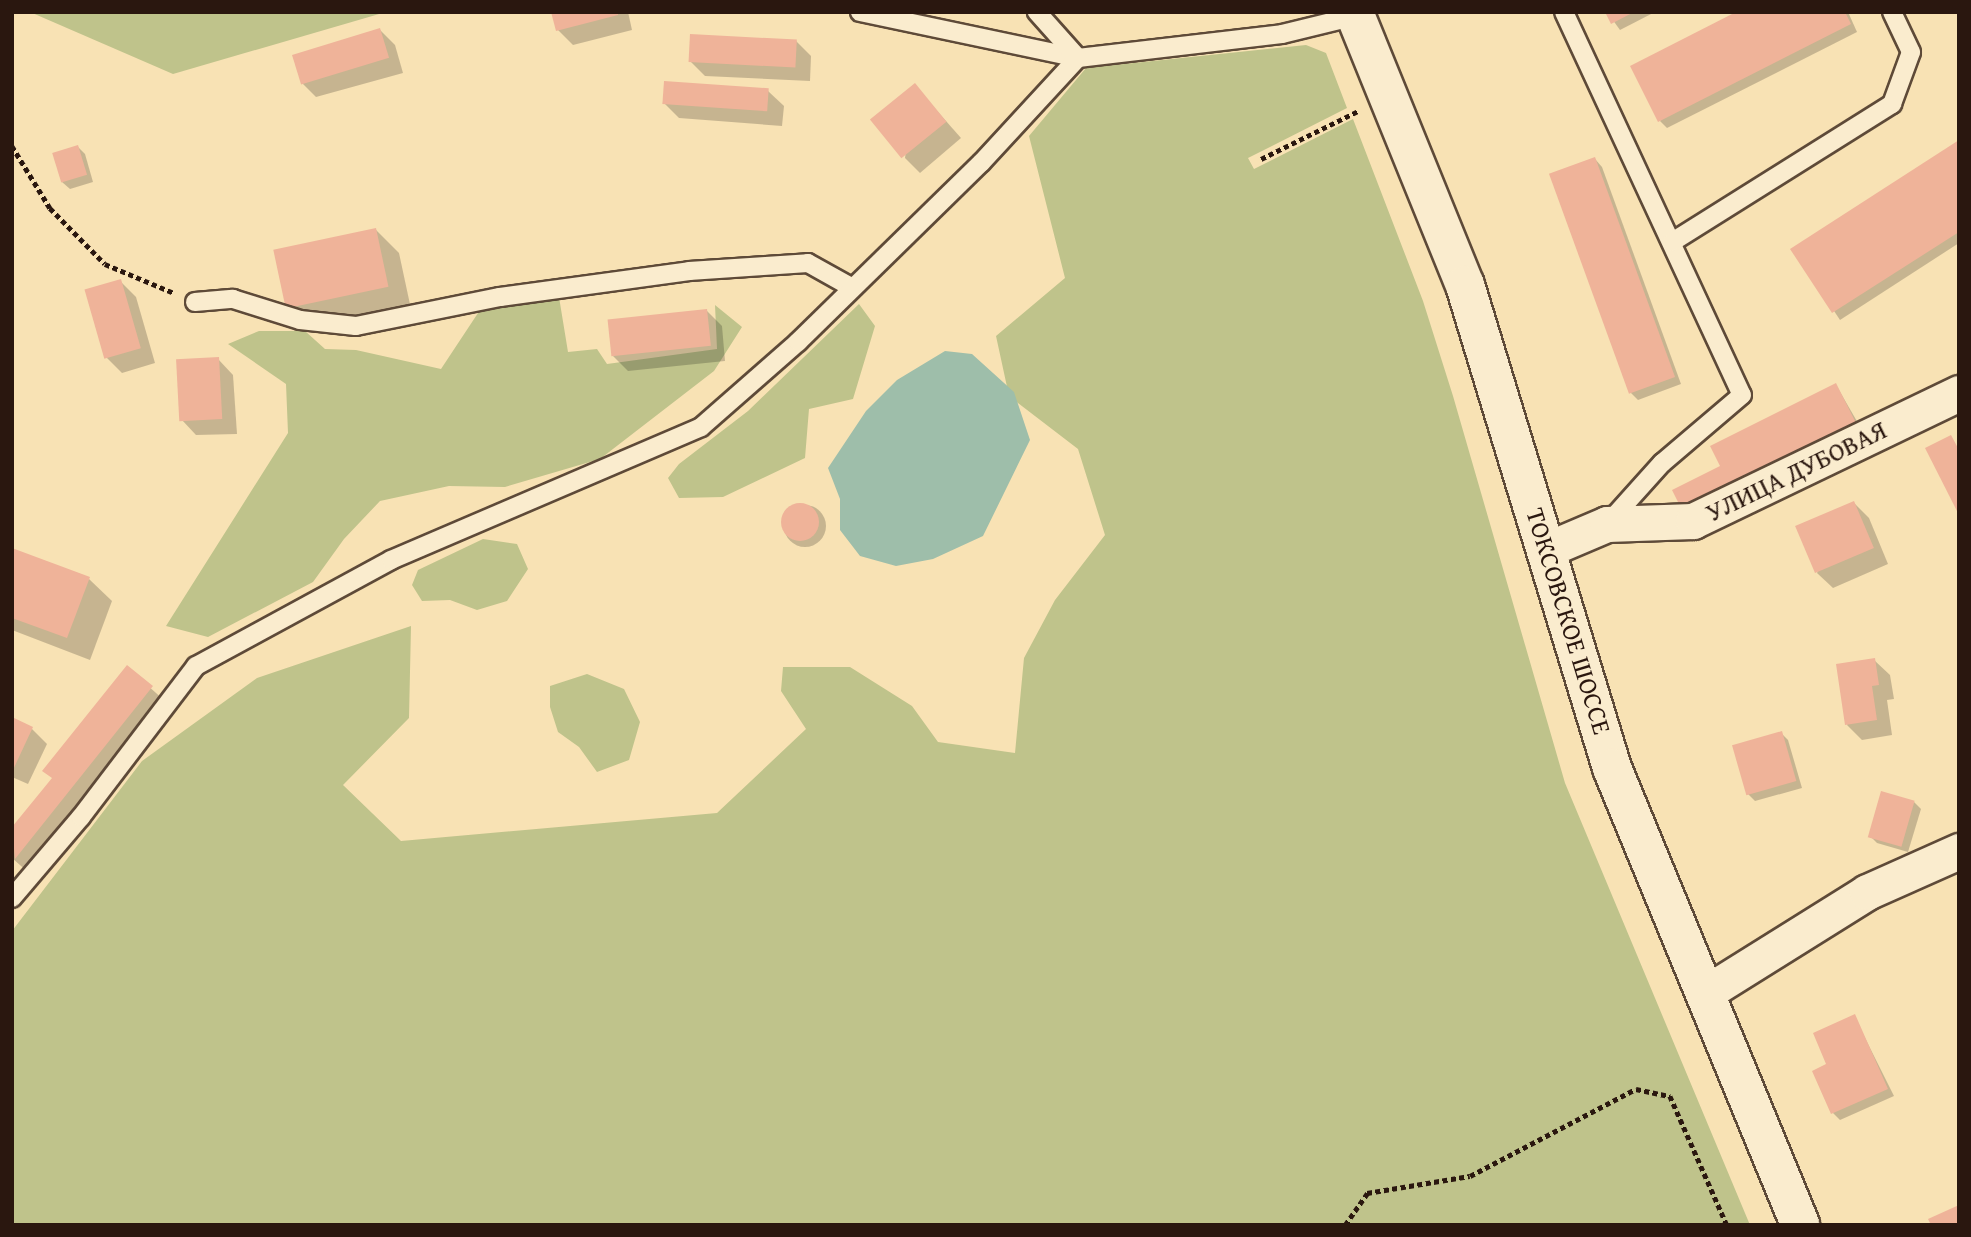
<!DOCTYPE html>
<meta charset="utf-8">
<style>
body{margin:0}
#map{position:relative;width:1971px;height:1237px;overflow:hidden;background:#f8e2b4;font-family:"Gentium Book Plus",serif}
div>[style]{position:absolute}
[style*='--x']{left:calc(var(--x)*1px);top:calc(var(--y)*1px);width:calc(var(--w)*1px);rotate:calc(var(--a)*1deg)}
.green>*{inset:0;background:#bfc38b}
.water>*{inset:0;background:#9ebeaa}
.shadow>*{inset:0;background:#0003}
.round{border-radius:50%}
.building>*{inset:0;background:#efb399;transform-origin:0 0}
.path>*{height:4.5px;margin-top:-2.25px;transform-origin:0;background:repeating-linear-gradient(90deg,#2a170f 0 5px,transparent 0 8.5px)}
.roads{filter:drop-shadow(2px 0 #5e4a38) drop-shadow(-2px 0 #5e4a38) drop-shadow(0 2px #5e4a38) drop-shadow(0 -2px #5e4a38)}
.lane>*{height:18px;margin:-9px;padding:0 9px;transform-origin:9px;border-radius:9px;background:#faecce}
.street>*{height:35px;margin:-17.5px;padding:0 17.5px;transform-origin:17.5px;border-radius:17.5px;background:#faecce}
.secondary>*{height:38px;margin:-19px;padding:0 19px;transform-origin:19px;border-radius:19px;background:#faecce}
span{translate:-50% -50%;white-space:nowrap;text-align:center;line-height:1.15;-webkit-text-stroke:5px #faecce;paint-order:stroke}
.street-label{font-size:26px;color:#2a170f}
.frame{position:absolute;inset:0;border:14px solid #2a170f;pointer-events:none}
</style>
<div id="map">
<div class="green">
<div style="clip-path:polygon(30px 12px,386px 12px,173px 74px)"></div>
<div style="clip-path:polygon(1306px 45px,1326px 53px,1347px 108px,1248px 158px,1254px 169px,1353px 119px,1423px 301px,1453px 396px,1565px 783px,1750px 1225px,12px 1225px,12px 931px,142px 761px,257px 678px,411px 626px,409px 718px,343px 785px,401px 841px,717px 813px,806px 729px,781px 691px,783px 667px,850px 667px,912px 706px,938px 742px,1015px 753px,1024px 658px,1055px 600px,1105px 535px,1078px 449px,1009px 396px,996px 336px,1065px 278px,1029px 136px,1086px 68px)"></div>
<div style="clip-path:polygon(559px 297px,568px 352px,597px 349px,607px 364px,717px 349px,715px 305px,742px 327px,714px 371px,600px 459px,505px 487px,449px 486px,380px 501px,344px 539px,313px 582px,208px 637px,166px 626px,288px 433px,286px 384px,228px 344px,259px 331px,305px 331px,325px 349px,356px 350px,441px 369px,480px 310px)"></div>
<div style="clip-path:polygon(859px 304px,875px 326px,853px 399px,809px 409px,805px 458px,723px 497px,679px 498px,668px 478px,679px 464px,748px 411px)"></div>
<div style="clip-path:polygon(483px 539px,517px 544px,528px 569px,507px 601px,477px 610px,450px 600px,422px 601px,412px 585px,418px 570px)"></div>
<div style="clip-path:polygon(587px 674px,624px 689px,640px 722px,629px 760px,597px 772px,579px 747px,558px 732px,550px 707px,550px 686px)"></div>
</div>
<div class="water">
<div style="clip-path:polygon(945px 351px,972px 354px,1014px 392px,1030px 440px,983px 536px,933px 559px,896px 566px,860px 556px,840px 530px,840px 499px,828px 468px,866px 411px,897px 380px)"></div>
</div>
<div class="shadow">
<div style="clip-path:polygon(553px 12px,628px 12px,632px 30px,573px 45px,558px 30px)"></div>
<div style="clip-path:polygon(1607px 12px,1655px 12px,1620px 30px)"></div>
<div style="clip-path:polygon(1740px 12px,1848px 12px,1857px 32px,1667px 128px,1660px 121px)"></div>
<div style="clip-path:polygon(380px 30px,395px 45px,403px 73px,316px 97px,301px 82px)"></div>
<div style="clip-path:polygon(796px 41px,811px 56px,810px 81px,705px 76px,690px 61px)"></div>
<div style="clip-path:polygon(915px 86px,961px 138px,920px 173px,905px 158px)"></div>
<div style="clip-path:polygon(768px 91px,784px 106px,782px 126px,679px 118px,664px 103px)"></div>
<div style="clip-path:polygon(1959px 142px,1959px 243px,1840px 320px,1793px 249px)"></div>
<div style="clip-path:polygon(78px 147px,85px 154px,93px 182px,70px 189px,62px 182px)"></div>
<div style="clip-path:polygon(1595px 159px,1602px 167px,1681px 384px,1638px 400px,1631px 393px)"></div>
<div style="clip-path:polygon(376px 230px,399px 253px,411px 309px,311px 331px,288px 308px)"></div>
<div style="clip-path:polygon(120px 281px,136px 297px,155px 363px,122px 373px,106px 357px)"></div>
<div style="clip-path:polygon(707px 311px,722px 326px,725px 361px,628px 371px,613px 356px)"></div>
<div style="clip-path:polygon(218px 359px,233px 375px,237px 434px,196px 435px,181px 419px)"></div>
<div style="clip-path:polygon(1836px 385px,1862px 430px,1722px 467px)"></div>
<div style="clip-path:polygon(1854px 503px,1869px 518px,1888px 564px,1833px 588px,1817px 573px)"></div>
<div class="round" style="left:784px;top:505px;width:42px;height:42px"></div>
<div style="clip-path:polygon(12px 549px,89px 579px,112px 601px,90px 660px,12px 630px)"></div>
<div style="clip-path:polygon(1874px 660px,1890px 675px,1894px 699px,1887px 700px,1892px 735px,1862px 740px,1847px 725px)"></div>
<div style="clip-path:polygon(127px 667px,175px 710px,38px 881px,12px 858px,12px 830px,53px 779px)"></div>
<div style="clip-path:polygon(12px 719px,32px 729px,47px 744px,28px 784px,12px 777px)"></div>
<div style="clip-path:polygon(1781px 733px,1788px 740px,1802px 788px,1755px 801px,1748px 794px)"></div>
<div style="clip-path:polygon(1914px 802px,1921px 809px,1908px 852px,1877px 843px,1870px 836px)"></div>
<div style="clip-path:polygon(1854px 1016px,1894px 1096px,1840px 1120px,1833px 1113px,1829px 1065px)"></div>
</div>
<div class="building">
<div style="clip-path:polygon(551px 12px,618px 12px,618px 15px,556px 31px)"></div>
<div style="clip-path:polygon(1605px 12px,1634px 12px,1611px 24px)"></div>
<div style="clip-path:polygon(1736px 12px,1845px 12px,1851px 24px,1658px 122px,1630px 66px)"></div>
<div style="left:380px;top:28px;width:31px;height:92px;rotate:73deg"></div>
<div style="left:690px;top:34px;width:107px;height:28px;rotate:3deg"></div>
<div style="left:664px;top:81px;width:105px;height:23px;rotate:4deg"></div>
<div style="left:915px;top:83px;width:50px;height:58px;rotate:51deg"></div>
<div style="clip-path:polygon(1959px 140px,1959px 232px,1832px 313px,1790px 249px)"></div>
<div style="left:78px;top:145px;width:31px;height:27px;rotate:73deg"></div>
<div style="left:1595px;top:157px;width:234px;height:49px;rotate:70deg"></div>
<div style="left:376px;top:228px;width:60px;height:105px;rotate:78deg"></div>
<div style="left:121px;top:279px;width:72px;height:38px;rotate:74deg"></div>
<div style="left:707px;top:309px;width:37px;height:100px;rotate:84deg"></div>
<div style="left:219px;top:357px;width:62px;height:43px;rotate:87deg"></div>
<div style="clip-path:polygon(1836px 383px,1856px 423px,1682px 510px,1672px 490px,1720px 466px,1710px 446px)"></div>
<div style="clip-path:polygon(1951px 435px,1959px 450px,1959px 515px,1925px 448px)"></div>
<div style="left:1854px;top:501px;width:51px;height:64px;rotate:67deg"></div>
<div class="round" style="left:781px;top:503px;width:38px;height:38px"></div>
<div style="clip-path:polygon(12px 548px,90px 577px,67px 638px,12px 618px)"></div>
<div style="clip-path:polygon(1875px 658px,1879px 685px,1872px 686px,1877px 720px,1845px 725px,1836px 664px)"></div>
<div style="clip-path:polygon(127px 665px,153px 686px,15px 859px,12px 827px,52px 778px,42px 771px)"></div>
<div style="clip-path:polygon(12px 717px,33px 727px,12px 772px)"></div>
<div style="left:1782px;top:731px;width:52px;height:52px;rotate:74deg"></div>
<div style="left:1881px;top:791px;width:35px;height:48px;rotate:16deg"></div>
<div style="clip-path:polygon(1855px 1014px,1888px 1089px,1831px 1114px,1812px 1071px,1826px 1064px,1813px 1033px)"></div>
<div style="clip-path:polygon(1959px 1205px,1959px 1225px,1931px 1225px,1928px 1219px)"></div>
</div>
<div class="path">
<div style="--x:12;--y:146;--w:73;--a:58.5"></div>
<div style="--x:50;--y:208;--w:78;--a:45.5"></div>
<div style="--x:105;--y:264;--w:75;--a:22.8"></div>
<div style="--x:1261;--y:159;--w:108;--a:-26.3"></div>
<div style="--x:1345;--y:1225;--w:39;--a:-55"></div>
<div style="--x:1367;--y:1193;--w:104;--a:-9.4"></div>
<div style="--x:1470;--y:1176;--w:187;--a:-27.7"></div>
<div style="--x:1636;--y:1089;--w:35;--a:12"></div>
<div style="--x:1670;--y:1096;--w:141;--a:66.2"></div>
</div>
<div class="roads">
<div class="lane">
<div style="--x:860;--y:12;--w:223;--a:11.9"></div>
<div style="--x:1078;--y:58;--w:205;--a:-6.7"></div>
<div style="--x:1282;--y:34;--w:76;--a:-13.7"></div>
<div style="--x:1564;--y:12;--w:422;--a:65.1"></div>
<div style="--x:1742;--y:395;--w:105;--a:139.6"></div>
<div style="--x:1662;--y:463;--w:79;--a:131.9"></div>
<div style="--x:1672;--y:242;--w:260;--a:-32.1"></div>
<div style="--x:1892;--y:104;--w:55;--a:-69.9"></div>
<div style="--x:1911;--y:52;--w:44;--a:-115.4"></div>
<div style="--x:195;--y:302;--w:38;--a:-5"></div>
<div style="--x:233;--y:299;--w:70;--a:17.4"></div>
<div style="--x:300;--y:320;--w:56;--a:6.1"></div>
<div style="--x:356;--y:326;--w:147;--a:-11.4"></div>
<div style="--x:500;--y:297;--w:191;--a:-7.8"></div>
<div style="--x:689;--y:271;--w:119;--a:-3.8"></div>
<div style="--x:808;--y:263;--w:51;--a:29.1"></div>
<div style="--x:12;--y:898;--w:106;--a:-49.6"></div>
<div style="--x:81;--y:817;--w:190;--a:-52.7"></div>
<div style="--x:196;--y:666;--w:222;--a:-28.5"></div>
<div style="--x:391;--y:560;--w:337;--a:-23.2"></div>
<div style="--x:701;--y:427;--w:129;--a:-41.2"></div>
<div style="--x:798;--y:342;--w:256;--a:-44.4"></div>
<div style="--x:981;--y:163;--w:143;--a:-47.3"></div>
<div style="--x:1078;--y:58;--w:62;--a:-131.7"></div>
</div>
<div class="street">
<div style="--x:1548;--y:549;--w:64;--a:-23"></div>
<div style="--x:1607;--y:524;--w:86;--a:-2"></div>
<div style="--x:1693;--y:521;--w:295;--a:-25.7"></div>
<div style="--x:1704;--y:994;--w:192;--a:-32"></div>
<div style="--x:1867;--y:892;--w:101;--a:-24"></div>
</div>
<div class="secondary">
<div style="--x:1354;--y:12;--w:295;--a:67.9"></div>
<div style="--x:1465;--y:285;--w:505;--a:73.07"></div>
<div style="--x:1612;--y:768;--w:494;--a:67.6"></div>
</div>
</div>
<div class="street-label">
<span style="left:1796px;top:471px;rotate:-26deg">УЛИЦА ДУБОВАЯ</span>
<span style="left:1569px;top:621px;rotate:73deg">ТОКСОВСКОЕ ШОССЕ</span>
</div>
<div class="frame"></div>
</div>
